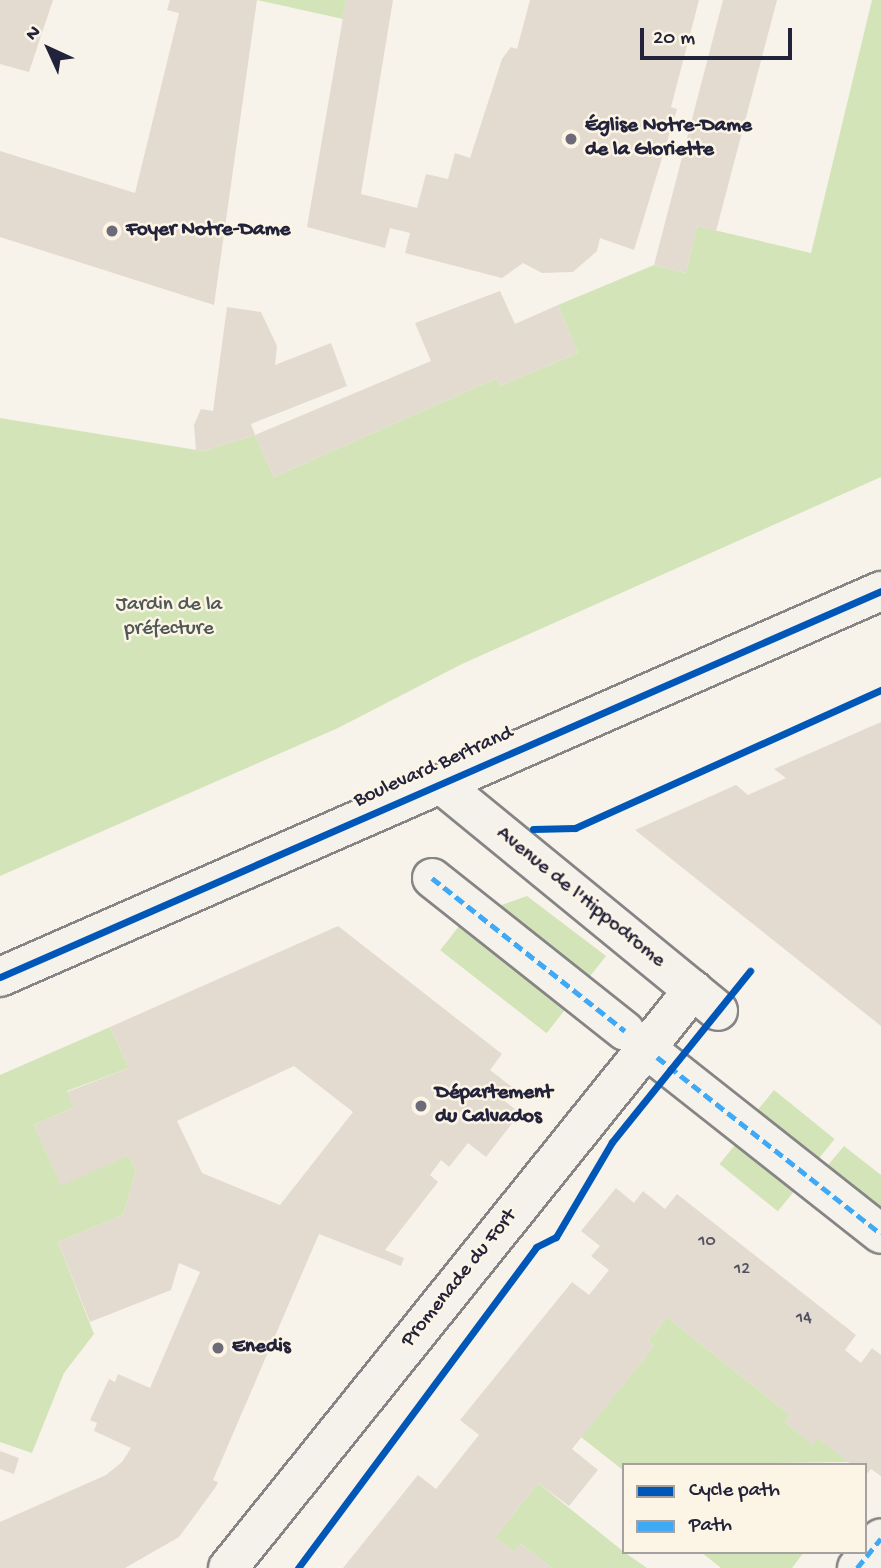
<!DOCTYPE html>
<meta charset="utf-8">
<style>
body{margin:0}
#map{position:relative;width:881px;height:1568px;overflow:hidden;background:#f7f3ea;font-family:"Gochi Hand",sans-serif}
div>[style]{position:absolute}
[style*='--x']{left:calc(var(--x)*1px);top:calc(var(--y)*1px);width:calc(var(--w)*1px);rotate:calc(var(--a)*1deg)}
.green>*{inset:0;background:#d3e4b9;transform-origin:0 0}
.building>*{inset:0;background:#e3dbcf}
.roads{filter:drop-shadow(2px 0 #868485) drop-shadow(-2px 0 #868485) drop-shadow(0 2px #868485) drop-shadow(0 -2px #868485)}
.street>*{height:38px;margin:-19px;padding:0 19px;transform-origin:19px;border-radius:19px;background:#f5f2ec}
.secondary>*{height:38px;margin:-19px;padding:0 19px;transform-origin:19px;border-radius:19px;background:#f5f2ec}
.quiet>*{height:5px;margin-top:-2.5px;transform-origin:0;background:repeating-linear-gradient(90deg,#3fa9f5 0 10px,transparent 0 15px)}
.cycleway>*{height:7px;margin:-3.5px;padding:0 3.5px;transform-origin:3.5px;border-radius:3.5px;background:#0057b8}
.dots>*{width:19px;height:19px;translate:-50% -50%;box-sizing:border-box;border:4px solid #fcf5e5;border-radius:50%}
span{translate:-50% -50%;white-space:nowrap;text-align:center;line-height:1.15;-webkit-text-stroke:5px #fcf5e5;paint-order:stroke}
.number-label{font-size:18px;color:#535161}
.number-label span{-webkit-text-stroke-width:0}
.poi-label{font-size:21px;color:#22223b;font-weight:700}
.left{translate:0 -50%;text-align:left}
.park-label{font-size:21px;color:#4e5855}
.street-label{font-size:21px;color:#22223b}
.legend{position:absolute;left:622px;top:1463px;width:245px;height:91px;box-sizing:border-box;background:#fcf5e5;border:2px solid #a5a1a1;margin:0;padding:9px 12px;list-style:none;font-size:21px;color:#22223b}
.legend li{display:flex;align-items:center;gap:14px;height:35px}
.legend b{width:35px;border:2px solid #a5a1a1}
.north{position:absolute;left:14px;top:14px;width:70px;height:70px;-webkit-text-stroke:5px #fcf5e5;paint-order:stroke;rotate:315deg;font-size:19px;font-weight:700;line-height:28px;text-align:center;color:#22223b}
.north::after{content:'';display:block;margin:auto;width:24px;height:32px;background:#22223b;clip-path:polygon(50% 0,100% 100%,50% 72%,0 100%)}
.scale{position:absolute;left:640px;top:28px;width:152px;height:32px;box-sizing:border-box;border:4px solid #22223b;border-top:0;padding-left:9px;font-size:21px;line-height:24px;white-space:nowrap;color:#22223b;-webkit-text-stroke:5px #fcf5e5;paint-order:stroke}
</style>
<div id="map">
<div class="green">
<div style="clip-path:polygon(257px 0,346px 0,343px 19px)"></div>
<div style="clip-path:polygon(872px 0,881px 0,881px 477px,462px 664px,338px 728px,0 876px,0 418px,203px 451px,255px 435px,274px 477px,497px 378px,500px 386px,578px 353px,558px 305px,654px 265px,686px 273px,697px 226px,811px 253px)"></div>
<div style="clip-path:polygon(527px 896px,606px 956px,587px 980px,493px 908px)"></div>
<div style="left:463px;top:921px;width:135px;height:37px;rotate:38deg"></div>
<div style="clip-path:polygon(110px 1027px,129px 1068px,67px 1091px,74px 1107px,34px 1125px,61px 1185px,129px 1155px,136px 1172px,123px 1215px,58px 1242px,94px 1334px,64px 1373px,32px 1453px,0 1442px,0 1075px)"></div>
<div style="left:774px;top:1090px;width:78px;height:32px;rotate:39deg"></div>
<div style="left:739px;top:1140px;width:75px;height:31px;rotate:39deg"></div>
<div style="clip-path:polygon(844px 1146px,881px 1175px,881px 1216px,823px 1171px)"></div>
<div style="clip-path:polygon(667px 1317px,790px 1415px,785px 1422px,812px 1444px,818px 1438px,849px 1462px,624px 1465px,624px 1471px,581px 1437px,654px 1346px,648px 1341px)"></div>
<div style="clip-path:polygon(538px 1483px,624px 1552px,647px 1568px,552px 1568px,521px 1544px,515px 1552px,495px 1537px)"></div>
<div style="clip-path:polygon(701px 1552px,804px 1552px,792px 1568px,721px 1568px)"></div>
</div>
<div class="building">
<div style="clip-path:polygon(0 0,53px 0,29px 72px,0 64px)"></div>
<div style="clip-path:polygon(170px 0,257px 0,214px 305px,0 237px,0 151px,135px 193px,179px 13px,167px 10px)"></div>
<div style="clip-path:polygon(346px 0,393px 0,361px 194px,417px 208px,426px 174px,448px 179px,455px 153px,470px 158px,502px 59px,511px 47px,517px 49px,530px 0,699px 0,671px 107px,677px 109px,634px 250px,600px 238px,597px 251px,573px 272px,542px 273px,523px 263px,502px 278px,405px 253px,410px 233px,390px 228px,385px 248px,307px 227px)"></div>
<div style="clip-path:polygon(723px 0,777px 0,716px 231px,697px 226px,686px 273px,654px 265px)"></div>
<div style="clip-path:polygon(500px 291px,515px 324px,558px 305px,578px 353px,500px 386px,497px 378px,274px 477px,255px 435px,431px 361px,415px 323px)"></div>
<div style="clip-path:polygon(227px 307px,261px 312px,277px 346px,275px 365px,331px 343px,347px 386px,251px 424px,255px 435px,203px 451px,196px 450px,194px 425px,201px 409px,213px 411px)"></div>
<div style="clip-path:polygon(881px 722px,881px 1026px,635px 830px,736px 785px,748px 795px,786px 778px,774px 769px)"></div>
<div style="clip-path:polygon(evenodd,338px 926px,502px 1054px,490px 1070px,512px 1087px,502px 1099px,520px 1113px,486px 1157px,468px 1143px,449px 1167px,441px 1160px,430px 1175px,438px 1182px,385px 1250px,404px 1258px,401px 1266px,319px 1234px,213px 1480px,218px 1482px,215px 1488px,179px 1537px,125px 1568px,0 1568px,0 1522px,106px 1475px,122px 1462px,131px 1448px,94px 1431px,97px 1423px,90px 1420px,109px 1379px,115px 1382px,118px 1374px,150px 1388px,200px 1272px,179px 1263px,171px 1290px,90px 1322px,58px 1242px,123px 1215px,136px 1172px,129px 1155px,61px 1186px,34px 1125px,74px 1107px,67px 1092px,129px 1068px,110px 1027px,338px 926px,294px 1066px,353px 1112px,280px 1205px,202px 1173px,177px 1121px,294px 1066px)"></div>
<div style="clip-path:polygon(616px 1188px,634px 1203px,643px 1191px,665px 1209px,677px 1194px,856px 1335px,845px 1350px,861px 1363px,872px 1348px,881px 1355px,881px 1476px,871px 1469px,865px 1476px,865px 1465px,852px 1465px,818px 1438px,813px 1445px,785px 1422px,790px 1415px,667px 1317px,648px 1341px,654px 1346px,572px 1449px,598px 1470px,569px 1506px,538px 1483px,495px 1537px,515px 1552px,521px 1544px,552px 1568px,343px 1568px,418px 1475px,436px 1489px,479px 1435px,460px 1420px,572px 1282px,589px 1295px,609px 1270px,591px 1256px,600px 1246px,581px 1231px)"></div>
<div style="clip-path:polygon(0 1451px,19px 1458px,14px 1474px,0 1469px)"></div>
</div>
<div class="roads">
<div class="street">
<div style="--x:441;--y:784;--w:358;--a:39.3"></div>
<div style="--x:432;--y:878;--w:246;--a:38.4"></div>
<div style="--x:657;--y:1057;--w:285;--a:38.3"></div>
<div style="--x:228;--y:1568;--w:742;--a:-51.18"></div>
<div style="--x:857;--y:1568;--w:38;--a:-51"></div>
</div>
<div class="secondary">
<div style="--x:0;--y:977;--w:962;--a:-23.66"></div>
</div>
</div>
<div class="quiet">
<div style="--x:432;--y:878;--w:246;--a:38.4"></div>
<div style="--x:657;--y:1057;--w:285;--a:38.3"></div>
<div style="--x:857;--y:1568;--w:38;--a:-51"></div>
</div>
<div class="cycleway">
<div style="--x:533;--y:829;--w:42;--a:-1.4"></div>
<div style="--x:575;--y:828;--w:336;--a:-24.3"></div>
<div style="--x:0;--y:977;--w:962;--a:-23.66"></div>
<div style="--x:298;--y:1568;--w:400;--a:-53.4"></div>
<div style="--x:536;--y:1247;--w:22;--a:-27"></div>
<div style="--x:556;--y:1237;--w:110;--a:-59.5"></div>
<div style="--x:612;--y:1142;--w:220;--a:-51.1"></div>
</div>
<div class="dots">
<div style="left:571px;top:139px;background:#6d6b78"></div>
<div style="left:112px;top:231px;background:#6d6b78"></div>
<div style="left:421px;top:1106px;background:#6d6b78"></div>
<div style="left:218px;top:1348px;background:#6d6b78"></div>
</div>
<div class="number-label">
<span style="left:707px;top:1242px">10</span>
<span style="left:742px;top:1270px">12</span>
<span style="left:804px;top:1319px">14</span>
</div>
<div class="poi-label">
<span class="left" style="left:585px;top:139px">Église Notre-Dame<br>de la Gloriette</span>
<span class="left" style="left:126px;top:231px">Foyer Notre-Dame</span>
<span class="left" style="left:435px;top:1106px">Département<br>du Calvados</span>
<span class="left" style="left:232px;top:1348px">Enedis</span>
</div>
<div class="park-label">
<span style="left:169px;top:618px">Jardin de la<br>préfecture</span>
</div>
<div class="street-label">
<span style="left:434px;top:768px;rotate:-24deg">Boulevard Bertrand</span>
<span style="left:580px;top:898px;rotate:39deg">Avenue de l'Hippodrome</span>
<span style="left:460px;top:1279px;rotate:-51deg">Promenade du Fort</span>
</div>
<ul class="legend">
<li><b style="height:9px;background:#0057b8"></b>Cycle path</li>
<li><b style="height:9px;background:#3fa9f5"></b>Path</li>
</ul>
<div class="north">N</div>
<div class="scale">20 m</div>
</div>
